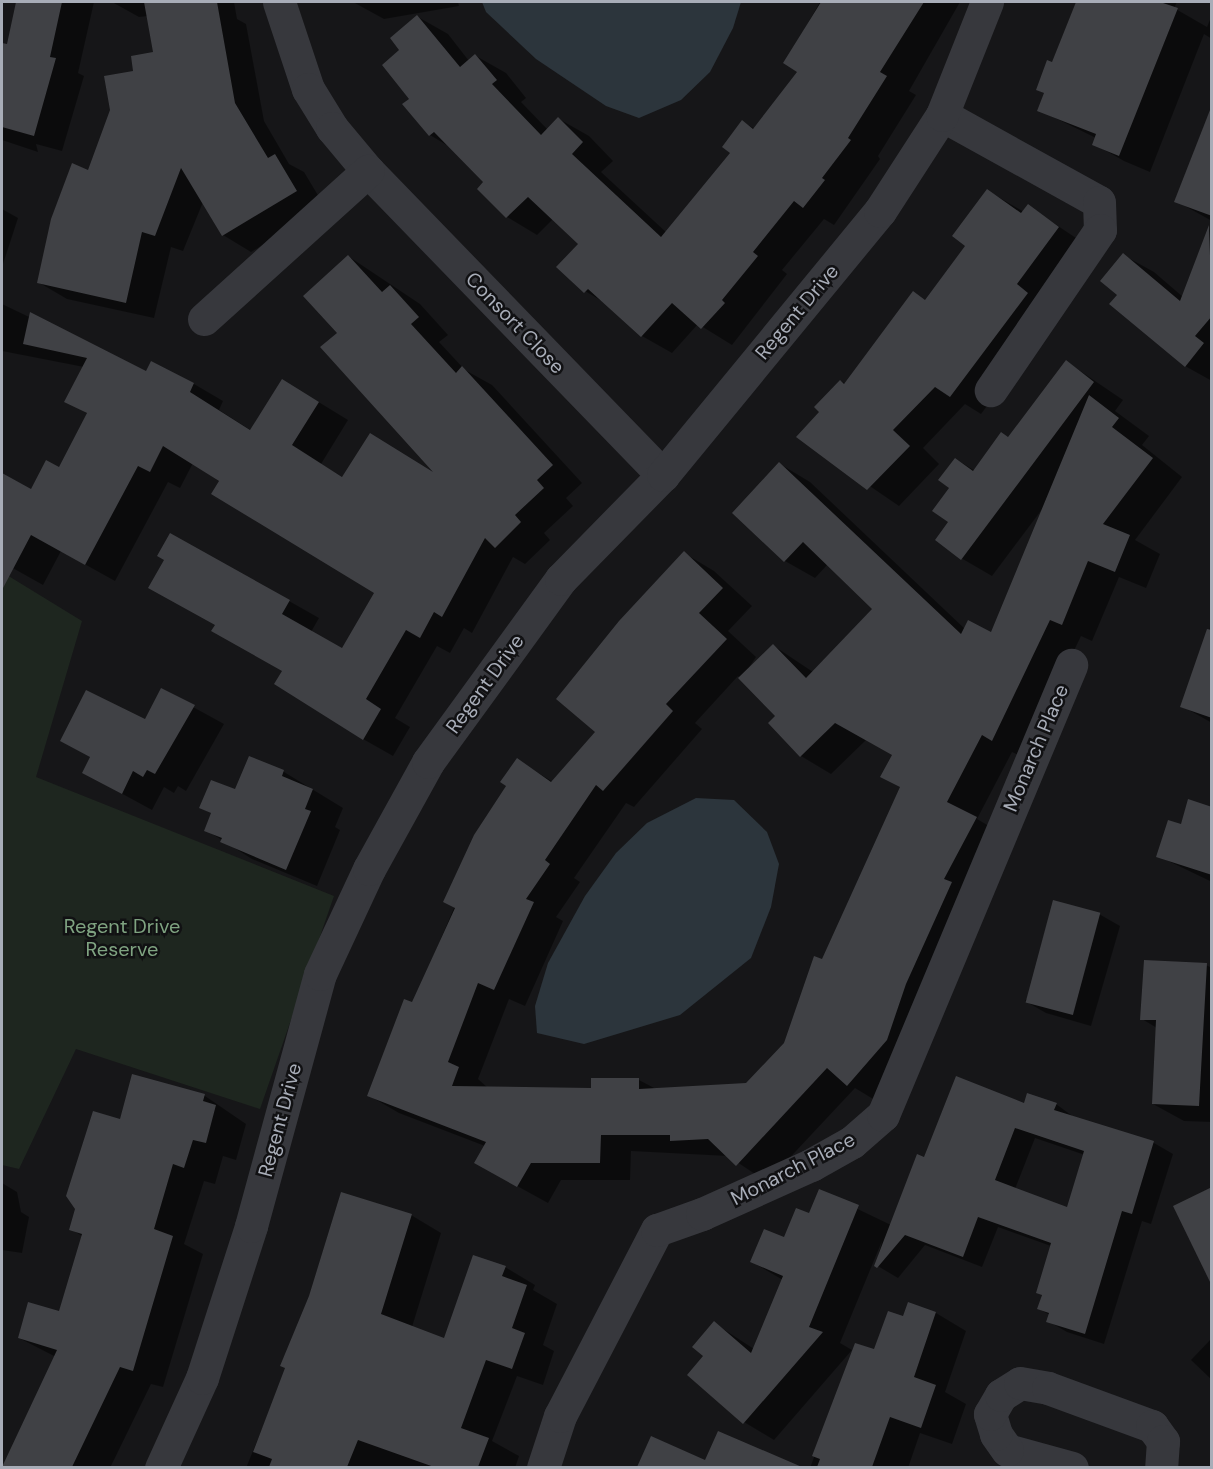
<!DOCTYPE html>
<style>
body{margin:0}
#map{position:relative;width:1213px;height:1469px;overflow:hidden;background:#161618;font-family:"DM Sans",sans-serif}
div>[style]{position:absolute}
[style*='--x']{left:calc(var(--x)*1px);top:calc(var(--y)*1px);width:calc(var(--w)*1px);rotate:calc(var(--a)*1deg)}
.green>*{inset:0;background:#1e261f}
.water>*{inset:0;background:#2c353c}
.shadow>*{inset:0;background:#0007}
.building>*{inset:0;background:#404145;transform-origin:0 0}
.minor>*{height:33px;margin:-16.5px;padding:0 16.5px;transform-origin:16.5px;border-radius:16.5px;background:#37383d}
span{translate:-50% -50%;white-space:nowrap;text-align:center;line-height:1.15;-webkit-text-stroke:5px #111113;paint-order:stroke}
.street-label{font-size:20px;color:#a8adb8}
.park-label{font-size:20px;color:#7fa381}
.frame{position:absolute;inset:0;border:3px solid #a8adb8;pointer-events:none}
</style>
<div id="map">
<div class="green">
<div style="clip-path:polygon(2px 572px,82px 621px,36px 777px,334px 896px,260px 1109px,76px 1049px,19px 1169px,2px 1165px)"></div>
</div>
<div class="water">
<div style="clip-path:polygon(482px 2px,741px 2px,733px 28px,710px 72px,681px 100px,639px 118px,606px 106px,536px 59px,486px 12px)"></div>
<div style="clip-path:polygon(696px 798px,734px 800px,767px 832px,779px 864px,771px 907px,751px 958px,680px 1015px,584px 1044px,537px 1033px,535px 1006px,548px 963px,585px 896px,616px 853px,647px 823px)"></div>
</div>
<div class="shadow">
<div style="clip-path:polygon(18px 2px,94px 2px,78px 73px,84px 76px,62px 151px,36px 144px,38px 152px,2px 140px,2px 72px)"></div>
<div style="clip-path:polygon(112px 2px,234px 2px,237px 19px,246px 24px,264px 121px,289px 164px,304px 172px,325px 207px,251px 252px,223px 235px,203px 202px,183px 251px,171px 247px,154px 318px,67px 299px,38px 282px,135px 73px,155px 54px,148px 16px,139px 17px)"></div>
<div style="clip-path:polygon(353px 2px,458px 2px,459px 6px,384px 19px)"></div>
<div style="clip-path:polygon(820px 2px,960px 2px,909px 91px,916px 95px,878px 156px,880px 159px,834px 225px,824px 219px,782px 270px,787px 274px,732px 345px,698px 324px,672px 353px,642px 336px,607px 304px,585px 291px,580px 244px,553px 219px,537px 235px,507px 217px,479px 189px,485px 182px,450px 147px,430px 135px,411px 99px,401px 50px,418px 17px,448px 34px,469px 61px,476px 56px,506px 73px,526px 98px,521px 102px,548px 130px,559px 119px,589px 136px,613px 161px,601px 172px,667px 233px,732px 152px,743px 122px,755px 129px,799px 71px,785px 63px)"></div>
<div style="clip-path:polygon(1077px 2px,1177px 2px,1174px 8px,1207px 27px,1212px 15px,1212px 39px,1204px 34px,1150px 172px,1124px 161px,1094px 144px,1096px 138px,1039px 110px,1046px 94px,1038px 90px,1053px 64px)"></div>
<div style="clip-path:polygon(1212px 140px,1212px 221px,1176px 201px)"></div>
<div style="clip-path:polygon(988px 191px,1024px 212px,1028px 206px,1088px 246px,1058px 311px,981px 414px,965px 404px,923px 448px,939px 464px,899px 506px,798px 437px,821px 412px,841px 381px,846px 384px,913px 293px,926px 301px,967px 245px)"></div>
<div style="clip-path:polygon(2px 209px,18px 218px,2px 267px)"></div>
<div style="clip-path:polygon(1212px 223px,1212px 381px,1185px 366px,1119px 294px,1123px 255px,1154px 272px,1183px 297px)"></div>
<div style="clip-path:polygon(348px 256px,420px 304px,448px 335px,439px 342px,465px 370px,492px 385px,582px 483px,566px 498px,573px 506px,544px 533px,550px 540px,525px 564px,513px 557px,472px 633px,464px 628px,450px 653px,437px 646px,395px 718px,410px 727px,393px 756px,363px 739px,284px 671px,243px 648px,289px 601px,319px 618px,311px 632px,342px 650px,376px 592px,193px 463px,180px 488px,168px 482px,115px 581px,61px 551px,43px 585px,2px 562px,2px 474px,32px 491px,59px 470px,88px 414px,66px 401px,84px 367px,2px 351px,2px 304px,146px 373px,151px 363px,194px 384px,223px 401px,219px 410px,252px 431px,312px 398px,348px 420px,321px 464px,344px 478px,436px 474px,339px 333px)"></div>
<div style="clip-path:polygon(evenodd,1067px 362px,1123px 400px,1115px 411px,1149px 436px,1142px 445px,1182px 477px,1135px 540px,1160px 554px,1146px 588px,1119px 577px,1092px 641px,1081px 636px,1023px 757px,1012px 752px,977px 819px,1006px 836px,878px 1102px,855px 1088px,767px 1182px,728px 1156px,631px 1151px,630px 1180px,561px 1180px,548px 1203px,506px 1180px,485px 1146px,399px 1113px,368px 1095px,413px 1004px,517px 760px,553px 782px,597px 732px,684px 553px,714px 571px,752px 606px,728px 631px,756px 657px,746px 672px,774px 646px,813px 672px,874px 609px,828px 564px,815px 578px,785px 561px,780px 464px,810px 482px,965px 629px,992px 634px,1043px 508px,992px 576px,961px 558px,950px 522px,956px 459px,975px 471px,1009px 439px,1067px 362px,738px 676px,777px 716px,801px 756px,831px 774px,866px 740px,894px 755px,901px 787px,785px 1044px,747px 1084px,656px 1089px,639px 1080px,593px 1079px,593px 1090px,488px 1088px,478px 1079px,509px 999px,525px 1006px,563px 921px,556px 917px,580px 882px,574px 878px,626px 803px,634px 807px,702px 729px,695px 723px,738px 676px)"></div>
<div style="clip-path:polygon(1212px 622px,1212px 723px,1182px 706px)"></div>
<div style="clip-path:polygon(162px 690px,224px 724px,186px 791px,178px 786px,174px 793px,164px 787px,152px 810px,84px 773px,145px 721px)"></div>
<div style="clip-path:polygon(250px 758px,284px 772px,343px 808px,335px 827px,340px 830px,317px 886px,252px 859px,206px 830px,213px 814px,201px 808px,236px 791px)"></div>
<div style="clip-path:polygon(1212px 809px,1212px 886px,1210px 881px,1158px 856px)"></div>
<div style="clip-path:polygon(1099px 914px,1120px 926px,1091px 1026px,1046px 1013px,1025px 1001px)"></div>
<div style="clip-path:polygon(1206px 965px,1212px 968px,1212px 1122px,1184px 1121px,1153px 1104px,1157px 1028px,1142px 1019px)"></div>
<div style="clip-path:polygon(133px 1076px,205px 1096px,246px 1124px,236px 1160px,223px 1156px,215px 1184px,204px 1181px,184px 1244px,203px 1254px,163px 1387px,151px 1384px,110px 1468px,4px 1468px,56px 1357px,19px 1338px,60px 1313px,82px 1236px,71px 1229px,121px 1121px)"></div>
<div style="clip-path:polygon(evenodd,1056px 1104px,1075px 1118px,1154px 1143px,1173px 1154px,1151px 1224px,1142px 1221px,1104px 1344px,1067px 1332px,1048px 1321px,1050px 1315px,1039px 1309px,1051px 1246px,998px 1227px,982px 1267px,925px 1245px,898px 1278px,876px 1265px,882px 1241px,840px 1343px,852px 1350px,774px 1440px,744px 1422px,705px 1356px,714px 1323px,754px 1349px,783px 1280px,752px 1262px,785px 1239px,810px 1215px,820px 1191px,891px 1225px,925px 1159px,1025px 1105px,1056px 1104px,1035px 1138px,1085px 1155px,1068px 1209px,1015px 1189px,1035px 1138px)"></div>
<div style="clip-path:polygon(2px 1183px,17px 1192px,21px 1212px,29px 1217px,22px 1253px,2px 1250px)"></div>
<div style="clip-path:polygon(411px 1215px,441px 1233px,412px 1327px,445px 1340px,505px 1267px,535px 1285px,533px 1290px,557px 1304px,543px 1345px,554px 1351px,543px 1385px,517px 1376px,492px 1441px,519px 1456px,515px 1468px,246px 1468px,287px 1368px)"></div>
<div style="clip-path:polygon(936px 1313px,966px 1331px,945px 1392px,966px 1404px,952px 1444px,920px 1433px,908px 1468px,810px 1468px,856px 1345px,875px 1351px,904px 1318px)"></div>
<div style="clip-path:polygon(1212px 1338px,1212px 1380px,1191px 1360px)"></div>
<div style="clip-path:polygon(641px 1462px,706px 1462px,786px 1467px,651px 1468px)"></div>
</div>
<div class="building">
<div style="clip-path:polygon(16px 2px,62px 2px,50px 57px,56px 58px,34px 136px,2px 127px,2px 43px,7px 44px)"></div>
<div style="clip-path:polygon(144px 2px,217px 2px,235px 103px,268px 158px,275px 154px,297px 191px,222px 236px,181px 168px,155px 236px,142px 232px,126px 303px,37px 283px,51px 219px,72px 163px,88px 170px,110px 110px,104px 76px,133px 71px,131px 56px,153px 52px)"></div>
<div style="clip-path:polygon(821px 2px,924px 2px,880px 72px,887px 76px,848px 138px,851px 140px,822px 178px,825px 180px,803px 208px,794px 201px,753px 252px,758px 256px,722px 300px,725px 303px,701px 329px,672px 303px,641px 337px,588px 289px,584px 293px,556px 267px,578px 244px,528px 197px,506px 218px,477px 189px,483px 182px,434px 132px,429px 136px,402px 104px,409px 99px,382px 65px,399px 50px,390px 38px,417px 15px,460px 67px,475px 54px,497px 80px,492px 84px,541px 135px,558px 117px,583px 142px,572px 154px,661px 237px,730px 153px,722px 147px,742px 120px,753px 129px,797px 72px,783px 63px)"></div>
<div style="clip-path:polygon(1076px 2px,1160px 2px,1178px 8px,1119px 156px,1092px 145px,1096px 134px,1037px 111px,1044px 93px,1036px 90px,1047px 60px,1052px 62px)"></div>
<div style="clip-path:polygon(1210px 110px,1212px 111px,1212px 216px,1174px 202px)"></div>
<div style="clip-path:polygon(987px 189px,1021px 213px,1028px 204px,1059px 227px,1017px 284px,1028px 293px,950px 397px,935px 387px,893px 430px,910px 446px,867px 490px,796px 437px,819px 412px,814px 407px,840px 380px,844px 384px,913px 291px,925px 300px,965px 246px,952px 236px)"></div>
<div style="clip-path:polygon(1209px 225px,1212px 316px,1195px 336px,1204px 343px,1185px 367px,1109px 304px,1117px 295px,1100px 281px,1123px 253px,1180px 301px)"></div>
<div style="clip-path:polygon(348px 255px,382px 292px,390px 285px,419px 317px,411px 324px,456px 373px,462px 366px,553px 465px,537px 480px,544px 488px,515px 515px,521px 522px,495px 548px,485px 538px,442px 617px,434px 612px,420px 638px,406px 630px,366px 699px,381px 709px,363px 740px,274px 684px,282px 671px,211px 631px,215px 625px,148px 588px,164px 560px,157px 556px,170px 533px,290px 600px,282px 614px,342px 648px,374px 593px,211px 494px,219px 481px,163px 446px,150px 472px,138px 466px,85px 565px,31px 535px,2px 590px,2px 473px,31px 489px,46px 460px,59px 467px,87px 413px,64px 402px,87px 358px,23px 344px,30px 312px,146px 371px,151px 361px,194px 383px,190px 392px,250px 430px,282px 379px,319px 402px,292px 445px,342px 477px,370px 433px,433px 472px,320px 347px,337px 333px,303px 296px)"></div>
<div style="clip-path:polygon(1066px 360px,1094px 382px,961px 560px,935px 540px,948px 522px,932px 511px,949px 488px,938px 480px,955px 458px,973px 471px,1001px 432px,1008px 437px)"></div>
<div style="clip-path:polygon(1089px 395px,1119px 418px,1112px 427px,1153px 458px,1103px 524px,1130px 535px,1115px 572px,1088px 561px,1062px 625px,1050px 620px,992px 741px,982px 735px,947px 802px,977px 817px,944px 879px,952px 882px,906px 984px,887px 1040px,847px 1086px,827px 1068px,736px 1166px,708px 1139px,670px 1141px,670px 1135px,601px 1135px,600px 1163px,531px 1163px,517px 1187px,474px 1163px,486px 1142px,367px 1096px,404px 999px,412px 1002px,455px 908px,443px 902px,474px 835px,506px 786px,500px 782px,517px 758px,551px 782px,595px 732px,556px 699px,619px 621px,684px 551px,723px 588px,699px 613px,727px 639px,666px 704px,673px 711px,603px 791px,596px 785px,545px 860px,550px 864px,526px 899px,534px 902px,494px 990px,478px 983px,448px 1062px,459px 1067px,452px 1086px,591px 1088px,591px 1078px,639px 1078px,639px 1089px,746px 1083px,784px 1043px,814px 956px,822px 959px,900px 787px,880px 777px,892px 755px,835px 723px,800px 757px,768px 723px,775px 716px,738px 678px,773px 644px,806px 678px,872px 609px,803px 542px,784px 562px,732px 513px,779px 462px,961px 634px,968px 620px,991px 632px)"></div>
<div style="clip-path:polygon(1207px 629px,1212px 630px,1212px 718px,1180px 707px)"></div>
<div style="clip-path:polygon(161px 688px,195px 705px,155px 774px,147px 770px,143px 777px,133px 771px,122px 794px,82px 773px,90px 757px,60px 741px,86px 690px,145px 719px)"></div>
<div style="clip-path:polygon(249px 756px,284px 770px,282px 776px,313px 789px,305px 809px,311px 811px,286px 870px,220px 842px,222px 838px,204px 831px,211px 813px,199px 808px,211px 780px,235px 789px)"></div>
<div style="clip-path:polygon(1188px 799px,1212px 807px,1212px 875px,1156px 857px,1168px 820px,1181px 824px)"></div>
<div style="left:1053px;top:900px;width:49px;height:106px;rotate:15deg"></div>
<div style="clip-path:polygon(1144px 960px,1207px 963px,1199px 1106px,1152px 1104px,1156px 1020px,1140px 1020px)"></div>
<div style="clip-path:polygon(132px 1074px,205px 1094px,203px 1101px,216px 1105px,206px 1143px,193px 1140px,184px 1168px,173px 1164px,154px 1229px,173px 1236px,133px 1371px,120px 1367px,72px 1467px,2px 1467px,57px 1350px,18px 1338px,28px 1302px,59px 1311px,82px 1234px,69px 1230px,75px 1209px,66px 1196px,93px 1111px,120px 1119px)"></div>
<div style="clip-path:polygon(evenodd,956px 1076px,1024px 1103px,1027px 1093px,1057px 1103px,1054px 1110px,1154px 1141px,1132px 1214px,1122px 1211px,1085px 1334px,1046px 1322px,1049px 1313px,1037px 1309px,1042px 1295px,1036px 1293px,1051px 1243px,978px 1217px,963px 1257px,905px 1235px,877px 1268px,874px 1266px,917px 1154px,924px 1157px,956px 1076px,1015px 1128px,1084px 1151px,1067px 1207px,995px 1180px,1015px 1128px)"></div>
<div style="clip-path:polygon(1212px 1187px,1212px 1286px,1173px 1206px)"></div>
<div style="clip-path:polygon(819px 1189px,859px 1205px,809px 1327px,823px 1332px,743px 1424px,687px 1375px,703px 1356px,692px 1347px,714px 1321px,751px 1353px,783px 1276px,750px 1262px,764px 1229px,784px 1237px,796px 1208px,809px 1213px)"></div>
<div style="clip-path:polygon(341px 1192px,412px 1214px,381px 1314px,444px 1338px,473px 1255px,506px 1266px,502px 1276px,527px 1285px,512px 1328px,525px 1333px,512px 1369px,486px 1360px,461px 1428px,489px 1438px,478px 1467px,434px 1467px,358px 1440px,347px 1467px,269px 1467px,272px 1459px,253px 1452px,285px 1368px,280px 1366px,309px 1296px)"></div>
<div style="clip-path:polygon(908px 1302px,936px 1312px,914px 1377px,936px 1385px,921px 1428px,890px 1417px,872px 1467px,817px 1467px,820px 1459px,812px 1456px,855px 1343px,874px 1349px,888px 1311px,903px 1316px)"></div>
<div style="clip-path:polygon(718px 1431px,802px 1467px,637px 1467px,651px 1436px,705px 1460px)"></div>
</div>
<div class="minor">
<div style="--x:279;--y:2;--w:92;--a:71.6"></div>
<div style="--x:308;--y:89;--w:46;--a:58.4"></div>
<div style="--x:332;--y:128;--w:56;--a:50.1"></div>
<div style="--x:368;--y:171;--w:424;--a:45.9"></div>
<div style="--x:942;--y:115;--w:179;--a:29"></div>
<div style="--x:1099;--y:202;--w:28;--a:88"></div>
<div style="--x:1100;--y:230;--w:194;--a:124.3"></div>
<div style="--x:204;--y:319;--w:221;--a:-42.1"></div>
<div style="--x:161;--y:1468;--w:99;--a:-65.5"></div>
<div style="--x:202;--y:1378;--w:160;--a:-72.1"></div>
<div style="--x:251;--y:1226;--w:261;--a:-74.7"></div>
<div style="--x:320;--y:974;--w:116;--a:-65"></div>
<div style="--x:369;--y:869;--w:122;--a:-61.1"></div>
<div style="--x:428;--y:762;--w:226;--a:-54"></div>
<div style="--x:561;--y:579;--w:146;--a:-45.6"></div>
<div style="--x:663;--y:475;--w:342;--a:-50.6"></div>
<div style="--x:880;--y:211;--w:114;--a:-57.1"></div>
<div style="--x:942;--y:115;--w:122;--a:-68.3"></div>
<div style="--x:543;--y:1468;--w:55;--a:-71.9"></div>
<div style="--x:560;--y:1416;--w:210;--a:-62.5"></div>
<div style="--x:657;--y:1230;--w:48;--a:-19.6"></div>
<div style="--x:702;--y:1214;--w:120;--a:-24.2"></div>
<div style="--x:811;--y:1165;--w:47;--a:-29.3"></div>
<div style="--x:852;--y:1142;--w:41;--a:-41.1"></div>
<div style="--x:883;--y:1115;--w:488;--a:-67.3"></div>
<div style="--x:1072;--y:1468;--w:67;--a:-164.5"></div>
<div style="--x:1007;--y:1450;--w:19;--a:-125"></div>
<div style="--x:996;--y:1434;--w:21;--a:-107"></div>
<div style="--x:990;--y:1414;--w:22;--a:-60"></div>
<div style="--x:1001;--y:1395;--w:22;--a:-32"></div>
<div style="--x:1020;--y:1383;--w:28;--a:10"></div>
<div style="--x:1048;--y:1388;--w:111;--a:20.1"></div>
<div style="--x:1152;--y:1426;--w:19;--a:54"></div>
<div style="--x:1163;--y:1441;--w:27;--a:94"></div>
</div>
<div class="street-label">
<span style="left:797px;top:312px;rotate:-50deg">Regent Drive</span>
<span style="left:515px;top:323px;rotate:46deg">Consort Close</span>
<span style="left:485px;top:684px;rotate:-54deg">Regent Drive</span>
<span style="left:1036px;top:748px;rotate:-67deg">Monarch Place</span>
<span style="left:280px;top:1120px;rotate:-75deg">Regent Drive</span>
<span style="left:793px;top:1169px;rotate:-27deg">Monarch Place</span>
</div>
<div class="park-label">
<span style="left:122px;top:938px">Regent Drive<br>Reserve</span>
</div>
<div class="frame"></div>
</div>
